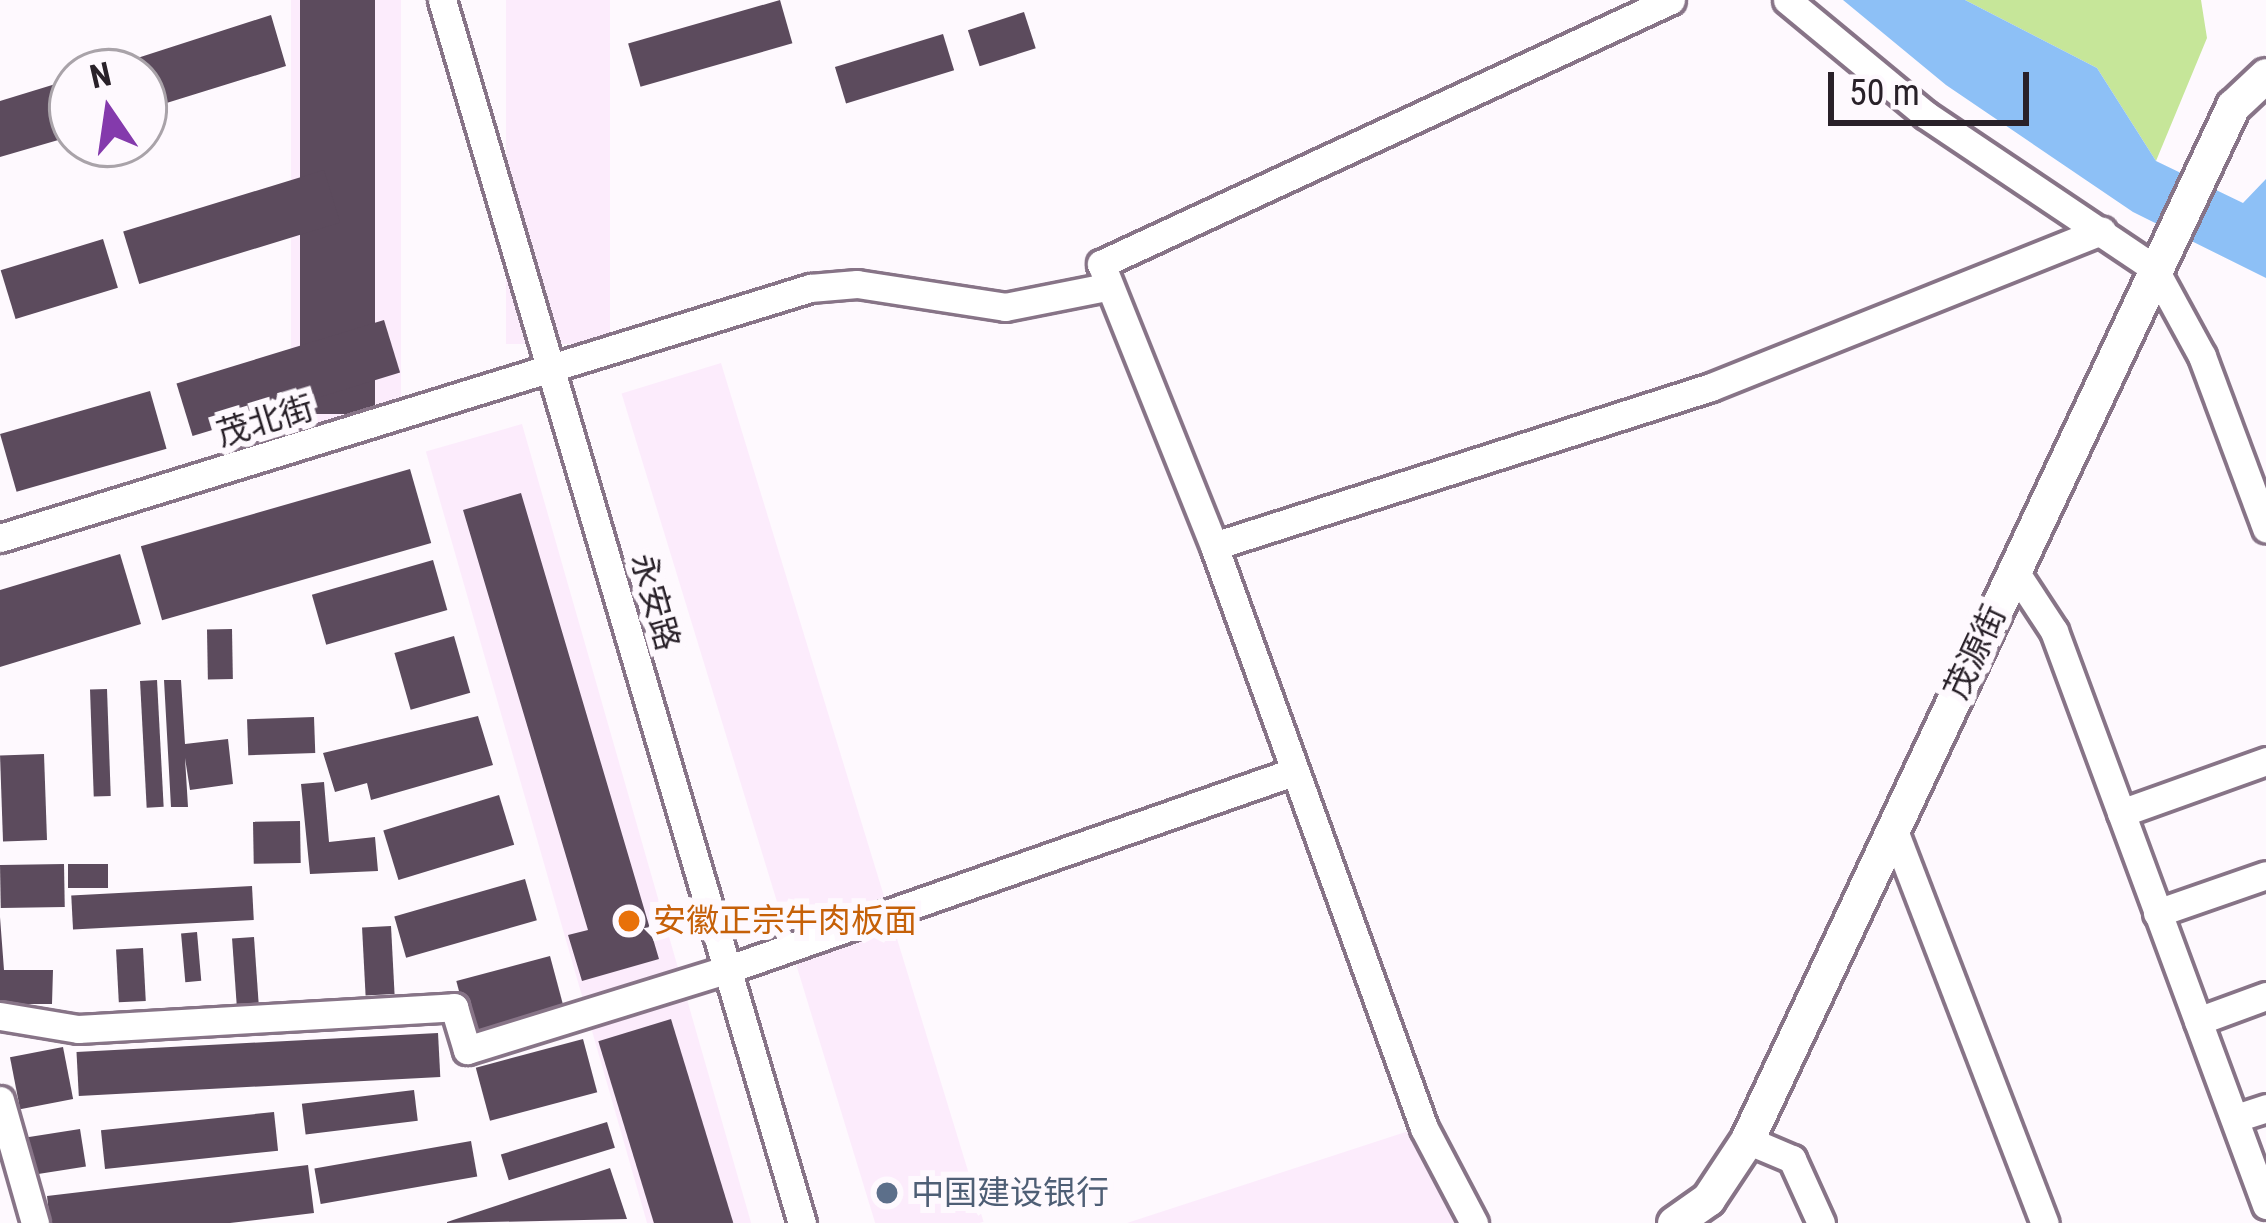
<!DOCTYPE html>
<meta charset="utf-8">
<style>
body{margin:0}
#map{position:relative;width:2266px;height:1223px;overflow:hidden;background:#fef9fe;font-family:"Roboto Condensed","Noto Sans SC",sans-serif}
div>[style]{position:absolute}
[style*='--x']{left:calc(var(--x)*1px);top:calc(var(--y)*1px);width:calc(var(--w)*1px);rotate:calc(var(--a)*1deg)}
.built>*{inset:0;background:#fcecfc;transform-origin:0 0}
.green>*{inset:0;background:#c6e699}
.water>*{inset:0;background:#8dc0f6}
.building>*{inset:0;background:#5c4b5d;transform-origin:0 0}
.roads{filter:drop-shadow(3px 0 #877487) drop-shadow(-3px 0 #877487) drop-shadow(0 3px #877487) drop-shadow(0 -3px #877487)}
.minor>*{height:27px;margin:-13.5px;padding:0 13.5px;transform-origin:13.5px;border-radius:13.5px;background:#fff}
.major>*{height:33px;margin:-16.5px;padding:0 16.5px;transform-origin:16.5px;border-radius:16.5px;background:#fff}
.dots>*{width:33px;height:33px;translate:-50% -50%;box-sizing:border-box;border:6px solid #fef9fe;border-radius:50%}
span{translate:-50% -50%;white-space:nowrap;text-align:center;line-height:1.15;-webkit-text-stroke:12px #fef9fe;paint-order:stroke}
.street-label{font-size:33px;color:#292129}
.food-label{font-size:33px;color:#c56008}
.left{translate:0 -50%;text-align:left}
.service-label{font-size:33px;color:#4e5e75}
.north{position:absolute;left:48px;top:48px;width:120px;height:120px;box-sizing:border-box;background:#fef9fe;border:3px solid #a9a3a9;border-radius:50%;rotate:347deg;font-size:33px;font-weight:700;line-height:48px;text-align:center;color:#292129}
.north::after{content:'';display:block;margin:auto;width:42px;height:54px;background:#843aac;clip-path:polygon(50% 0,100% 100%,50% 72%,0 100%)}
.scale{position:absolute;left:1828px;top:72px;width:201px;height:54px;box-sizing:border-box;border:6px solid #292129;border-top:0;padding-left:15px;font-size:36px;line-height:42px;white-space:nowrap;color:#292129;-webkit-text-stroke:9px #fef9fe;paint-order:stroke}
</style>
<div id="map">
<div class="built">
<div style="left:291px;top:0;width:110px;height:424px"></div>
<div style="left:506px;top:0;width:104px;height:344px"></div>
<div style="left:721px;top:363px;width:898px;height:104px;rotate:73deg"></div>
<div style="left:522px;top:424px;width:833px;height:100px;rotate:74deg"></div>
<div style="clip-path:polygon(1427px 1125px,1459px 1223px,1127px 1223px)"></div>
</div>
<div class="green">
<div style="clip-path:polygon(1965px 0,2201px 0,2207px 38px,2156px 161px,2097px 68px)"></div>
</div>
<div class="water">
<div style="clip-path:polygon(1843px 0,1965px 0,2097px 68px,2156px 161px,2243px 203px,2266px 179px,2266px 278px,2133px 212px,1946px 85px)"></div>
</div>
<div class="building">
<div style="left:300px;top:0;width:75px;height:414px"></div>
<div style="left:780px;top:0;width:45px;height:158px;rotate:74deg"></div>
<div style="left:1024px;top:12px;width:38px;height:59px;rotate:72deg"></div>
<div style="clip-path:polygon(271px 15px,286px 66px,144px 110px,144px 72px,94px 72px)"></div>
<div style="left:943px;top:34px;width:38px;height:113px;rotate:73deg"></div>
<div style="clip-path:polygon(62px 82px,72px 136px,0 157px,0 101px)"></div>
<div style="left:324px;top:170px;width:55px;height:210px;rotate:73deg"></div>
<div style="left:103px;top:239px;width:51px;height:107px;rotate:73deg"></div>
<div style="left:384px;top:320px;width:55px;height:217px;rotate:73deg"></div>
<div style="left:150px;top:391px;width:60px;height:156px;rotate:74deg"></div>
<div style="left:410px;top:469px;width:77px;height:280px;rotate:74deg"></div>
<div style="clip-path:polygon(521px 493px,659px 959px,582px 981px,568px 935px,588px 930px,463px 510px)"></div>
<div style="clip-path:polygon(120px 554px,141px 624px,0 667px,0 590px)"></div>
<div style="left:433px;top:560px;width:52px;height:126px;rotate:74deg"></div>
<div style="left:232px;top:629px;width:50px;height:25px;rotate:89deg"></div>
<div style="left:454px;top:636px;width:59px;height:62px;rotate:74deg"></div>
<div style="left:157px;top:680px;width:127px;height:17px;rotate:87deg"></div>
<div style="clip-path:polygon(164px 680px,181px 680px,185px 744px,228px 739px,233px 784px,190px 790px,185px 758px,188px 807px,171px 807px)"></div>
<div style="left:107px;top:689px;width:107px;height:17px;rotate:88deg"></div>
<div style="clip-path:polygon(478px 716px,493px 765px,371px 800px,367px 783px,335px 792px,323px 753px)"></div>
<div style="left:314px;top:717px;width:36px;height:67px;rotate:88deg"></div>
<div style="left:44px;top:754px;width:86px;height:44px;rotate:88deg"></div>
<div style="clip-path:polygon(324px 782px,329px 842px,375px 837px,378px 871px,310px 874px,301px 784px)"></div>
<div style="left:499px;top:795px;width:52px;height:121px;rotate:73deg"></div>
<div style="left:300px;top:821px;width:42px;height:47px;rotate:89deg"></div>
<div style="left:64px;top:864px;width:43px;height:64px;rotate:89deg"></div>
<div style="left:68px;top:864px;width:40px;height:24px"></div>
<div style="left:525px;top:879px;width:43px;height:136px;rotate:74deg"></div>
<div style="left:252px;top:886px;width:34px;height:181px;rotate:87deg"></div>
<div style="clip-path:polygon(0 917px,4px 970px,53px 970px,52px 1004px,0 1004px)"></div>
<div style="left:391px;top:926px;width:68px;height:29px;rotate:87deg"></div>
<div style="left:197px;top:932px;width:49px;height:16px;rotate:85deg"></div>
<div style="left:254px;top:937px;width:67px;height:22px;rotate:86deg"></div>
<div style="left:143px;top:948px;width:53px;height:27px;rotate:87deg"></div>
<div style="left:550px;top:956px;width:53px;height:97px;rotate:75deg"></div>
<div style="left:671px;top:1019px;width:213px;height:76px;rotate:73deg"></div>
<div style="left:438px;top:1033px;width:44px;height:362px;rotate:87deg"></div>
<div style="left:583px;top:1039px;width:55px;height:111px;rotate:75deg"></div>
<div style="left:63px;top:1047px;width:53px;height:54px;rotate:79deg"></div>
<div style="left:414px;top:1090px;width:31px;height:113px;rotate:83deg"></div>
<div style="left:274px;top:1112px;width:39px;height:174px;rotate:84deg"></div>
<div style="left:607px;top:1122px;width:27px;height:111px;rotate:73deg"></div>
<div style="left:80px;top:1129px;width:38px;height:58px;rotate:81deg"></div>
<div style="left:471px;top:1141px;width:36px;height:159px;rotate:80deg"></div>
<div style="clip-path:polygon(308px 1165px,314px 1213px,230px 1223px,50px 1223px,47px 1196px)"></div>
<div style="clip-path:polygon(610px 1168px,627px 1219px,447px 1223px,447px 1222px)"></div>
</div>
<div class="roads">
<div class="minor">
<div style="--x:442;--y:0;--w:1275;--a:73.6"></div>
<div style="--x:1787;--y:0;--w:180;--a:39.6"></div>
<div style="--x:1926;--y:115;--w:275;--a:33.9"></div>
<div style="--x:2154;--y:268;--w:100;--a:61.4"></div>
<div style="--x:2202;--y:356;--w:184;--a:69.6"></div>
<div style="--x:0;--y:538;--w:848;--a:-17.15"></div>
<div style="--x:810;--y:288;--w:47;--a:-4.9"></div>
<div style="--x:857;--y:284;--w:150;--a:8.8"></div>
<div style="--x:1005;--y:307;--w:103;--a:-11.2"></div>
<div style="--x:1214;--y:546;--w:522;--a:-17.74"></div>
<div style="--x:1711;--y:387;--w:421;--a:-21.8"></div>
<div style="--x:2014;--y:570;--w:73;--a:56.7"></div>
<div style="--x:2054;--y:631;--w:612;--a:69.73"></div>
<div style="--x:2121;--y:813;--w:154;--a:-19.7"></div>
<div style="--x:1893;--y:828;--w:423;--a:69"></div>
<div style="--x:2157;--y:913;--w:115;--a:-19.2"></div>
<div style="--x:0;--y:1016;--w:79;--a:9.5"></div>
<div style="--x:78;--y:1029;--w:377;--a:-3.3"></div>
<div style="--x:454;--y:1007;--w:45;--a:73.2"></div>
<div style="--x:467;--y:1050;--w:271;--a:-17.2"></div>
<div style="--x:726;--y:970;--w:597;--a:-19.25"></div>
<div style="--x:2198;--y:1021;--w:72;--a:-20.2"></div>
<div style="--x:0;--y:1100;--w:128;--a:74.1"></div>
<div style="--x:2236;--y:1118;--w:32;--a:-18"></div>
<div style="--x:1747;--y:1140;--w:49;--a:22.9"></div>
<div style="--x:1792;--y:1159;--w:70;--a:65.6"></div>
<div style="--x:1474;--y:1223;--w:107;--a:-117.8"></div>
<div style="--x:1424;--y:1128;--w:619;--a:-109.84"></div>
<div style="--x:1214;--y:546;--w:304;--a:-111.8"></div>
<div style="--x:1101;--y:264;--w:628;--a:-24.85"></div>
</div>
<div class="major">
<div style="--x:1674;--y:1223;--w:42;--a:-35.2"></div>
<div style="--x:1708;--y:1199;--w:71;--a:-56.5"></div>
<div style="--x:1747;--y:1140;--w:1143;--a:-64.83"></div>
<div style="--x:2233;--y:106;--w:45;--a:-43.2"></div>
</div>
</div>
<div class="dots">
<div style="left:629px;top:921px;background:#e8710a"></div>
<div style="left:887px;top:1193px;background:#5c6f8a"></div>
</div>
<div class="street-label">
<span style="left:265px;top:421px;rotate:-17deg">茂北街</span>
<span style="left:655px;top:602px;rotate:74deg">永安路</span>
<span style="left:1975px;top:652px;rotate:-65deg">茂源街</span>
</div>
<div class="food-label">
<span class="left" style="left:653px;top:921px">安徽正宗牛肉板面</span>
</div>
<div class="service-label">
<span class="left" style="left:911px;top:1193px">中国建设银行</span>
</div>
<div class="north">N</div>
<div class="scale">50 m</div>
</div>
